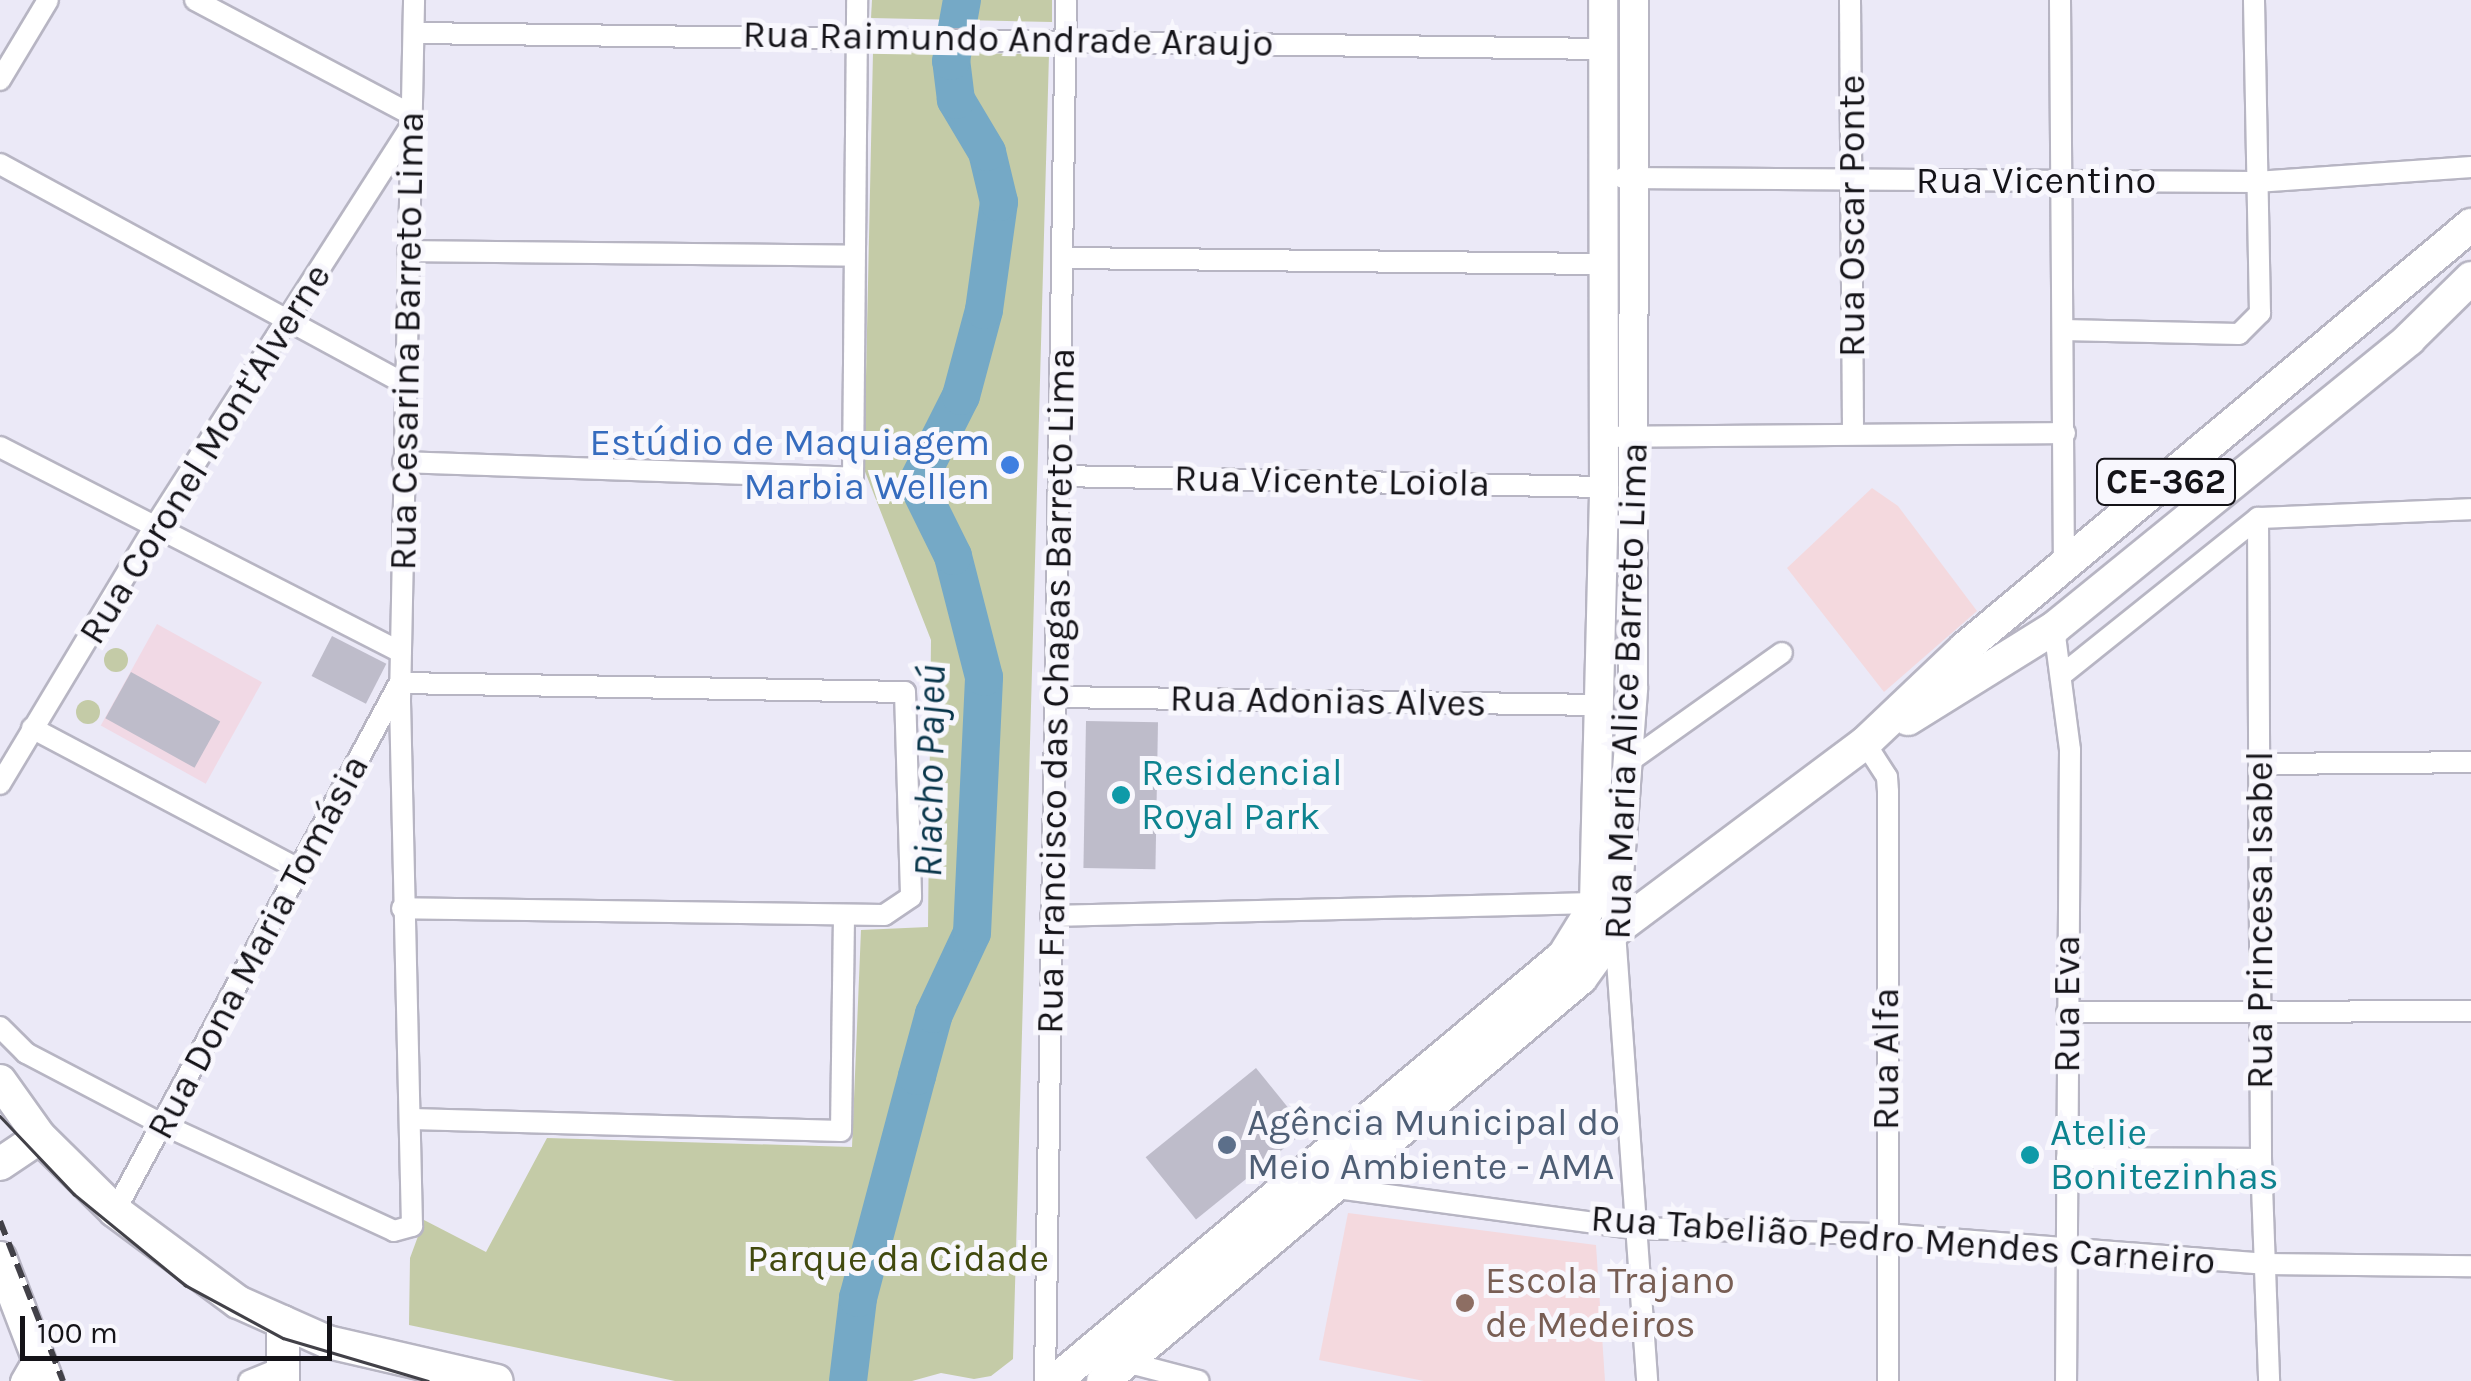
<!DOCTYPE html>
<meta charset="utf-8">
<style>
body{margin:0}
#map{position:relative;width:2471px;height:1381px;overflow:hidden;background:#ebe9f7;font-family:Karla,sans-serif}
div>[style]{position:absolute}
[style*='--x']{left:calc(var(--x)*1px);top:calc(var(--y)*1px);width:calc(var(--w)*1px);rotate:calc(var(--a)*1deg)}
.education>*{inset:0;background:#f4d9de}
.medical>*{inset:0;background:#f1d9e5;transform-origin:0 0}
.green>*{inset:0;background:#c4cba7}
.round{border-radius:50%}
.river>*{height:38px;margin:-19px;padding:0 19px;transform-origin:19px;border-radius:19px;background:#75a9c6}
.building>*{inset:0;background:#bebcca;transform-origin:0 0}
.roads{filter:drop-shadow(2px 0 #b7b5c3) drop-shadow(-2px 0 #b7b5c3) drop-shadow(0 2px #b7b5c3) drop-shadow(0 -2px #b7b5c3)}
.minor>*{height:20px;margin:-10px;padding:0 10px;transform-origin:10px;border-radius:10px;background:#fff}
.tertiary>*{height:28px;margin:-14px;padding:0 14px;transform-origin:14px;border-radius:14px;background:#fff}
.primary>*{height:32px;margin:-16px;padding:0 16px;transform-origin:16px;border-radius:16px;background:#fff}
.tram>*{height:2.5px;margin:-1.25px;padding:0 1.25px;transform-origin:1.25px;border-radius:1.25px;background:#424148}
.rail>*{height:6px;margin-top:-3px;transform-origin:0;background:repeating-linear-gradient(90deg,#424148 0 15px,transparent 0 23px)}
.dots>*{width:28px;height:28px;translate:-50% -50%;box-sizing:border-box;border:5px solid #f8f7fd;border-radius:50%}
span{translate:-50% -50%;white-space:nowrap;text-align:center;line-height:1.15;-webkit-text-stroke:10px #f8f7fd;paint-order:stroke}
.shield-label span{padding:2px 8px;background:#f8f7fd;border:2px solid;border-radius:8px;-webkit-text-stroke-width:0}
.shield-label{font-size:35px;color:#141318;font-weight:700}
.street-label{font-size:38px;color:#141318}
.shop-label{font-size:38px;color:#366cbe}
.right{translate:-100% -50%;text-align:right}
.culture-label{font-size:38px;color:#0d838f}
.left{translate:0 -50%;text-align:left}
.service-label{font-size:38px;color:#4e5e75}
.park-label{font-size:38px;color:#41490e}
.education-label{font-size:38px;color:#785e54}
.water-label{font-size:40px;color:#08354a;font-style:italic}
.scale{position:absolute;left:20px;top:1316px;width:312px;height:45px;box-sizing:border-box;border:5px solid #141318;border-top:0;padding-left:12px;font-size:30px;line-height:35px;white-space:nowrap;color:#141318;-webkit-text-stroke:8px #f8f7fd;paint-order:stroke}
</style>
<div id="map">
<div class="education">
<div style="clip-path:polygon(1872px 488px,1898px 506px,1977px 611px,1884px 692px,1787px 568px)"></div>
<div style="clip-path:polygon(1348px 1213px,1596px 1245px,1605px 1381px,1424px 1381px,1319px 1360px)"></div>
</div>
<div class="medical">
<div style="left:157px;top:624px;width:120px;height:116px;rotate:29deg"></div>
</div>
<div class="green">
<div style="clip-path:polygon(872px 0,1052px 0,1052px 22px,871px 18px)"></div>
<div style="clip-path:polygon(873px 52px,1049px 54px,1013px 1359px,991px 1376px,974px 1379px,941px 1373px,912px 1381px,675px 1381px,409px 1325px,410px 1258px,424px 1220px,486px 1252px,547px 1138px,852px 1147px,861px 930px,928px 927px,931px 640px,864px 469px)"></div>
<div class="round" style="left:104px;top:648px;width:24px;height:24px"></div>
<div class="round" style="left:76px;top:700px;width:24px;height:24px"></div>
</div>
<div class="river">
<div style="--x:848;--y:1381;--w:84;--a:-83.1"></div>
<div style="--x:858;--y:1298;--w:230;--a:-75.1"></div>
<div style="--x:917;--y:1076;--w:64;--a:-74.7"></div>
<div style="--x:934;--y:1014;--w:89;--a:-64.9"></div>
<div style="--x:972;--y:933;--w:256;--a:-87.3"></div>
<div style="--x:984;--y:677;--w:125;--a:-104.4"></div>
<div style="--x:953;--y:556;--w:81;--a:-116.3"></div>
<div style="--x:917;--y:483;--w:97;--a:-63.2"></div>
<div style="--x:961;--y:396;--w:89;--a:-75"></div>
<div style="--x:984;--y:310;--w:109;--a:-82.1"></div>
<div style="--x:999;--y:202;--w:51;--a:-103.5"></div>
<div style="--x:987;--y:152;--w:61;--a:-120.8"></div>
<div style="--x:956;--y:100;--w:39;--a:-97"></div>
<div style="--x:951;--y:61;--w:62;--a:-79.8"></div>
</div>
<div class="building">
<div style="left:332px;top:636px;width:61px;height:45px;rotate:27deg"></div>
<div style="left:131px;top:672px;width:102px;height:53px;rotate:29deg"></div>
<div style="left:1086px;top:721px;width:72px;height:147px;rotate:1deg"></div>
<div style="left:1256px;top:1068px;width:80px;height:142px;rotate:51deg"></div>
</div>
<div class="roads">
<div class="minor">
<div style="--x:195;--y:0;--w:246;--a:27.9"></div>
<div style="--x:1850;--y:0;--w:432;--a:89.6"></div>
<div style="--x:2060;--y:0;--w:567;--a:89.6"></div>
<div style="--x:414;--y:33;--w:1188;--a:0.77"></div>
<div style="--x:0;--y:80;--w:93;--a:-59"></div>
<div style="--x:0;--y:164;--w:462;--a:28.5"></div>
<div style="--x:1623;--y:178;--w:633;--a:0.36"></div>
<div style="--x:2256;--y:182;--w:216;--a:-4"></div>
<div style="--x:408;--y:251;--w:446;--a:0.6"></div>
<div style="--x:1064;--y:258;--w:536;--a:0.64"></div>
<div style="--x:2063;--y:330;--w:176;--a:1.3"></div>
<div style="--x:2239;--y:334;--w:30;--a:-45"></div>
<div style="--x:2260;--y:313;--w:313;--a:-91.1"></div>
<div style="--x:1604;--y:437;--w:461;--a:-0.5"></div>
<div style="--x:0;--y:447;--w:450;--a:27.1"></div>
<div style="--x:403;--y:462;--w:450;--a:2"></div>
<div style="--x:853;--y:478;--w:478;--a:-89.5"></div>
<div style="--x:1060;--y:476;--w:544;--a:1.16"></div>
<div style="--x:2258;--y:518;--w:641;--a:89.73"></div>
<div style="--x:2261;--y:1159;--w:222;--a:87.9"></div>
<div style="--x:2054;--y:628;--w:123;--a:82.5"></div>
<div style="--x:2070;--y:750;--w:631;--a:90.36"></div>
<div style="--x:2063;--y:674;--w:250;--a:-38.7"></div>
<div style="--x:2258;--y:518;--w:213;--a:-2.4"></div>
<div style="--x:400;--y:683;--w:505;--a:1.02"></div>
<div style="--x:905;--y:692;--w:205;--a:88.3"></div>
<div style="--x:911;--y:897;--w:32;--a:146"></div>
<div style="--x:884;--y:915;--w:482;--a:-179.2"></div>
<div style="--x:1055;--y:697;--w:545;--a:0.84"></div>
<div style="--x:32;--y:728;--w:303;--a:27.9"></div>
<div style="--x:1865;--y:743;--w:40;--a:57.1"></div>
<div style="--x:1887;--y:777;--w:15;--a:86"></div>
<div style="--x:1888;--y:792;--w:589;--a:90"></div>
<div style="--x:1627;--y:763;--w:190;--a:-35.4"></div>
<div style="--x:2260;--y:764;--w:211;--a:-0.5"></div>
<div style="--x:0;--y:784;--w:305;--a:-59"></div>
<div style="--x:157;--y:523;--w:473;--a:-57.4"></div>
<div style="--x:1051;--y:916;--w:543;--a:-1.37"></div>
<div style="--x:1615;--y:932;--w:450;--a:85.9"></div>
<div style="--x:2067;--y:1012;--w:404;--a:-0.1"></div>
<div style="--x:0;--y:1027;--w:37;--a:45"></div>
<div style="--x:26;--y:1053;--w:156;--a:27.6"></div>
<div style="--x:164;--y:1125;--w:253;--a:24.7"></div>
<div style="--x:394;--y:1231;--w:19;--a:-16"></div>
<div style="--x:412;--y:1226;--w:526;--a:-91.31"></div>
<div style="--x:400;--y:700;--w:700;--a:-88.85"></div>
<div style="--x:413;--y:1119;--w:428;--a:1.6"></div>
<div style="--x:841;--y:1131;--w:216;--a:-89.2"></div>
<div style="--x:2067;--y:1158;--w:194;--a:0.3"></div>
<div style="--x:1336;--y:1188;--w:299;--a:7.7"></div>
<div style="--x:1632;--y:1228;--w:253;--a:1.4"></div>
<div style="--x:1885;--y:1234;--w:380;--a:4.5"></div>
<div style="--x:2264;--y:1264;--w:207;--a:0.6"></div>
<div style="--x:115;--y:1211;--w:599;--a:-61.68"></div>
<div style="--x:1126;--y:1362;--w:75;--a:14.6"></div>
<div style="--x:21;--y:1381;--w:32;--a:-60"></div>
<div style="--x:249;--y:1381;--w:37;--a:-22"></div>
<div style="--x:1045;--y:1381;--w:1381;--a:-89.13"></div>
</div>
<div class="tertiary">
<div style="--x:1615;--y:930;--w:243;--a:-85.7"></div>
<div style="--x:1633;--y:688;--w:688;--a:-89.92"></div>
<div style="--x:1560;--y:958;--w:65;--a:-58.3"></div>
<div style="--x:1594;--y:903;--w:416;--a:-88.6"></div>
<div style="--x:1604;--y:487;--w:487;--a:-90.1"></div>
</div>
<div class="primary">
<div style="--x:1908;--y:719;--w:172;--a:-31.9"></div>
<div style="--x:2054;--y:628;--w:458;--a:-39.1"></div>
<div style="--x:2409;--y:339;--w:87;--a:-44.5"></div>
<div style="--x:0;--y:1081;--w:69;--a:54.5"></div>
<div style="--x:40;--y:1137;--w:105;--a:44.6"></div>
<div style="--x:115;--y:1211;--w:153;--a:36.5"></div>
<div style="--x:238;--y:1302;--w:98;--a:24"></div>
<div style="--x:328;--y:1342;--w:173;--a:13"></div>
<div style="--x:0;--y:1164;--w:48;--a:-34"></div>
<div style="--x:0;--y:1258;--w:132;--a:69.1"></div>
<div style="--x:283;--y:1322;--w:59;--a:90"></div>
<div style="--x:1055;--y:1381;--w:658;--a:-39.88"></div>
<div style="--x:1560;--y:959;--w:62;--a:-27.8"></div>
<div style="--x:1615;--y:930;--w:312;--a:-36.8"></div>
<div style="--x:1865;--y:743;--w:138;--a:-43.5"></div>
<div style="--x:1965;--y:648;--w:660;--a:-39.89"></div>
<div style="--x:1103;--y:1381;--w:625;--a:-40.13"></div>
<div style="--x:1581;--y:978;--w:49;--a:-54.1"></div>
</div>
</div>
<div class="tram">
<div style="--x:0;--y:1116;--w:108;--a:46.5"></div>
<div style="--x:74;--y:1194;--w:144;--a:39.3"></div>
<div style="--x:185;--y:1285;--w:111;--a:28.4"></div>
<div style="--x:283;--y:1338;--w:151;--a:16.5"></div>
</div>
<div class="rail">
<div style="--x:0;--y:1221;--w:172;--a:68.5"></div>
</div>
<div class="dots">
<div style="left:1010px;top:465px;background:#3f7fe0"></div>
<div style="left:1121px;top:795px;background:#0f9aa8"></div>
<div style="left:1227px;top:1145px;background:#5c6f8a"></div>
<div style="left:2030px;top:1155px;background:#0f9aa8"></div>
<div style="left:1465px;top:1303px;background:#8d6e63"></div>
</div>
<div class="shield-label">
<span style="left:2166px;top:482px">CE-362</span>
</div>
<div class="street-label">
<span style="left:1008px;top:39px;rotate:1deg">Rua Raimundo Andrade Araujo</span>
<span style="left:2036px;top:181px">Rua Vicentino</span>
<span style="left:1852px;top:216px;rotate:-90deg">Rua Oscar Ponte</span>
<span style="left:407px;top:341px;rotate:-89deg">Rua Cesarina Barreto Lima</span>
<span style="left:205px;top:454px;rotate:-58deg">Rua Coronel Mont'Alverne</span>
<span style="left:1332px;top:481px;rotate:1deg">Rua Vicente Loiola</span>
<span style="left:1056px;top:691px;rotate:-89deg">Rua Francisco das Chagas Barreto Lima</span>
<span style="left:1626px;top:691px;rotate:-88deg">Rua Maria Alice Barreto Lima</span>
<span style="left:1328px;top:701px;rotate:1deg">Rua Adonias Alves</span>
<span style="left:2260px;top:920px;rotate:-90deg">Rua Princesa Isabel</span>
<span style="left:258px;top:947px;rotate:-62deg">Rua Dona Maria Tomásia</span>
<span style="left:2067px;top:1004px;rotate:-90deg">Rua Eva</span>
<span style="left:1886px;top:1059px;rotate:-90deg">Rua Alfa</span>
<span style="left:1903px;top:1240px;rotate:4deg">Rua Tabelião Pedro Mendes Carneiro</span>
</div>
<div class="shop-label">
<span class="right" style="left:990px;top:465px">Estúdio de Maquiagem<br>Marbia Wellen</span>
</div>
<div class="culture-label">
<span class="left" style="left:1141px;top:795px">Residencial<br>Royal Park</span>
<span class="left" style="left:2050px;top:1155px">Atelie<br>Bonitezinhas</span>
</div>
<div class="service-label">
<span class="left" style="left:1247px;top:1145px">Agência Municipal do<br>Meio Ambiente - AMA</span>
</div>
<div class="park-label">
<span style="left:898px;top:1259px">Parque da Cidade</span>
</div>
<div class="education-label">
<span class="left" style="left:1485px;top:1303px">Escola Trajano<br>de Medeiros</span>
</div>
<div class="water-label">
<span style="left:930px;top:771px;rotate:-89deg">Riacho Pajeú</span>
</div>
<div class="scale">100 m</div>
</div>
